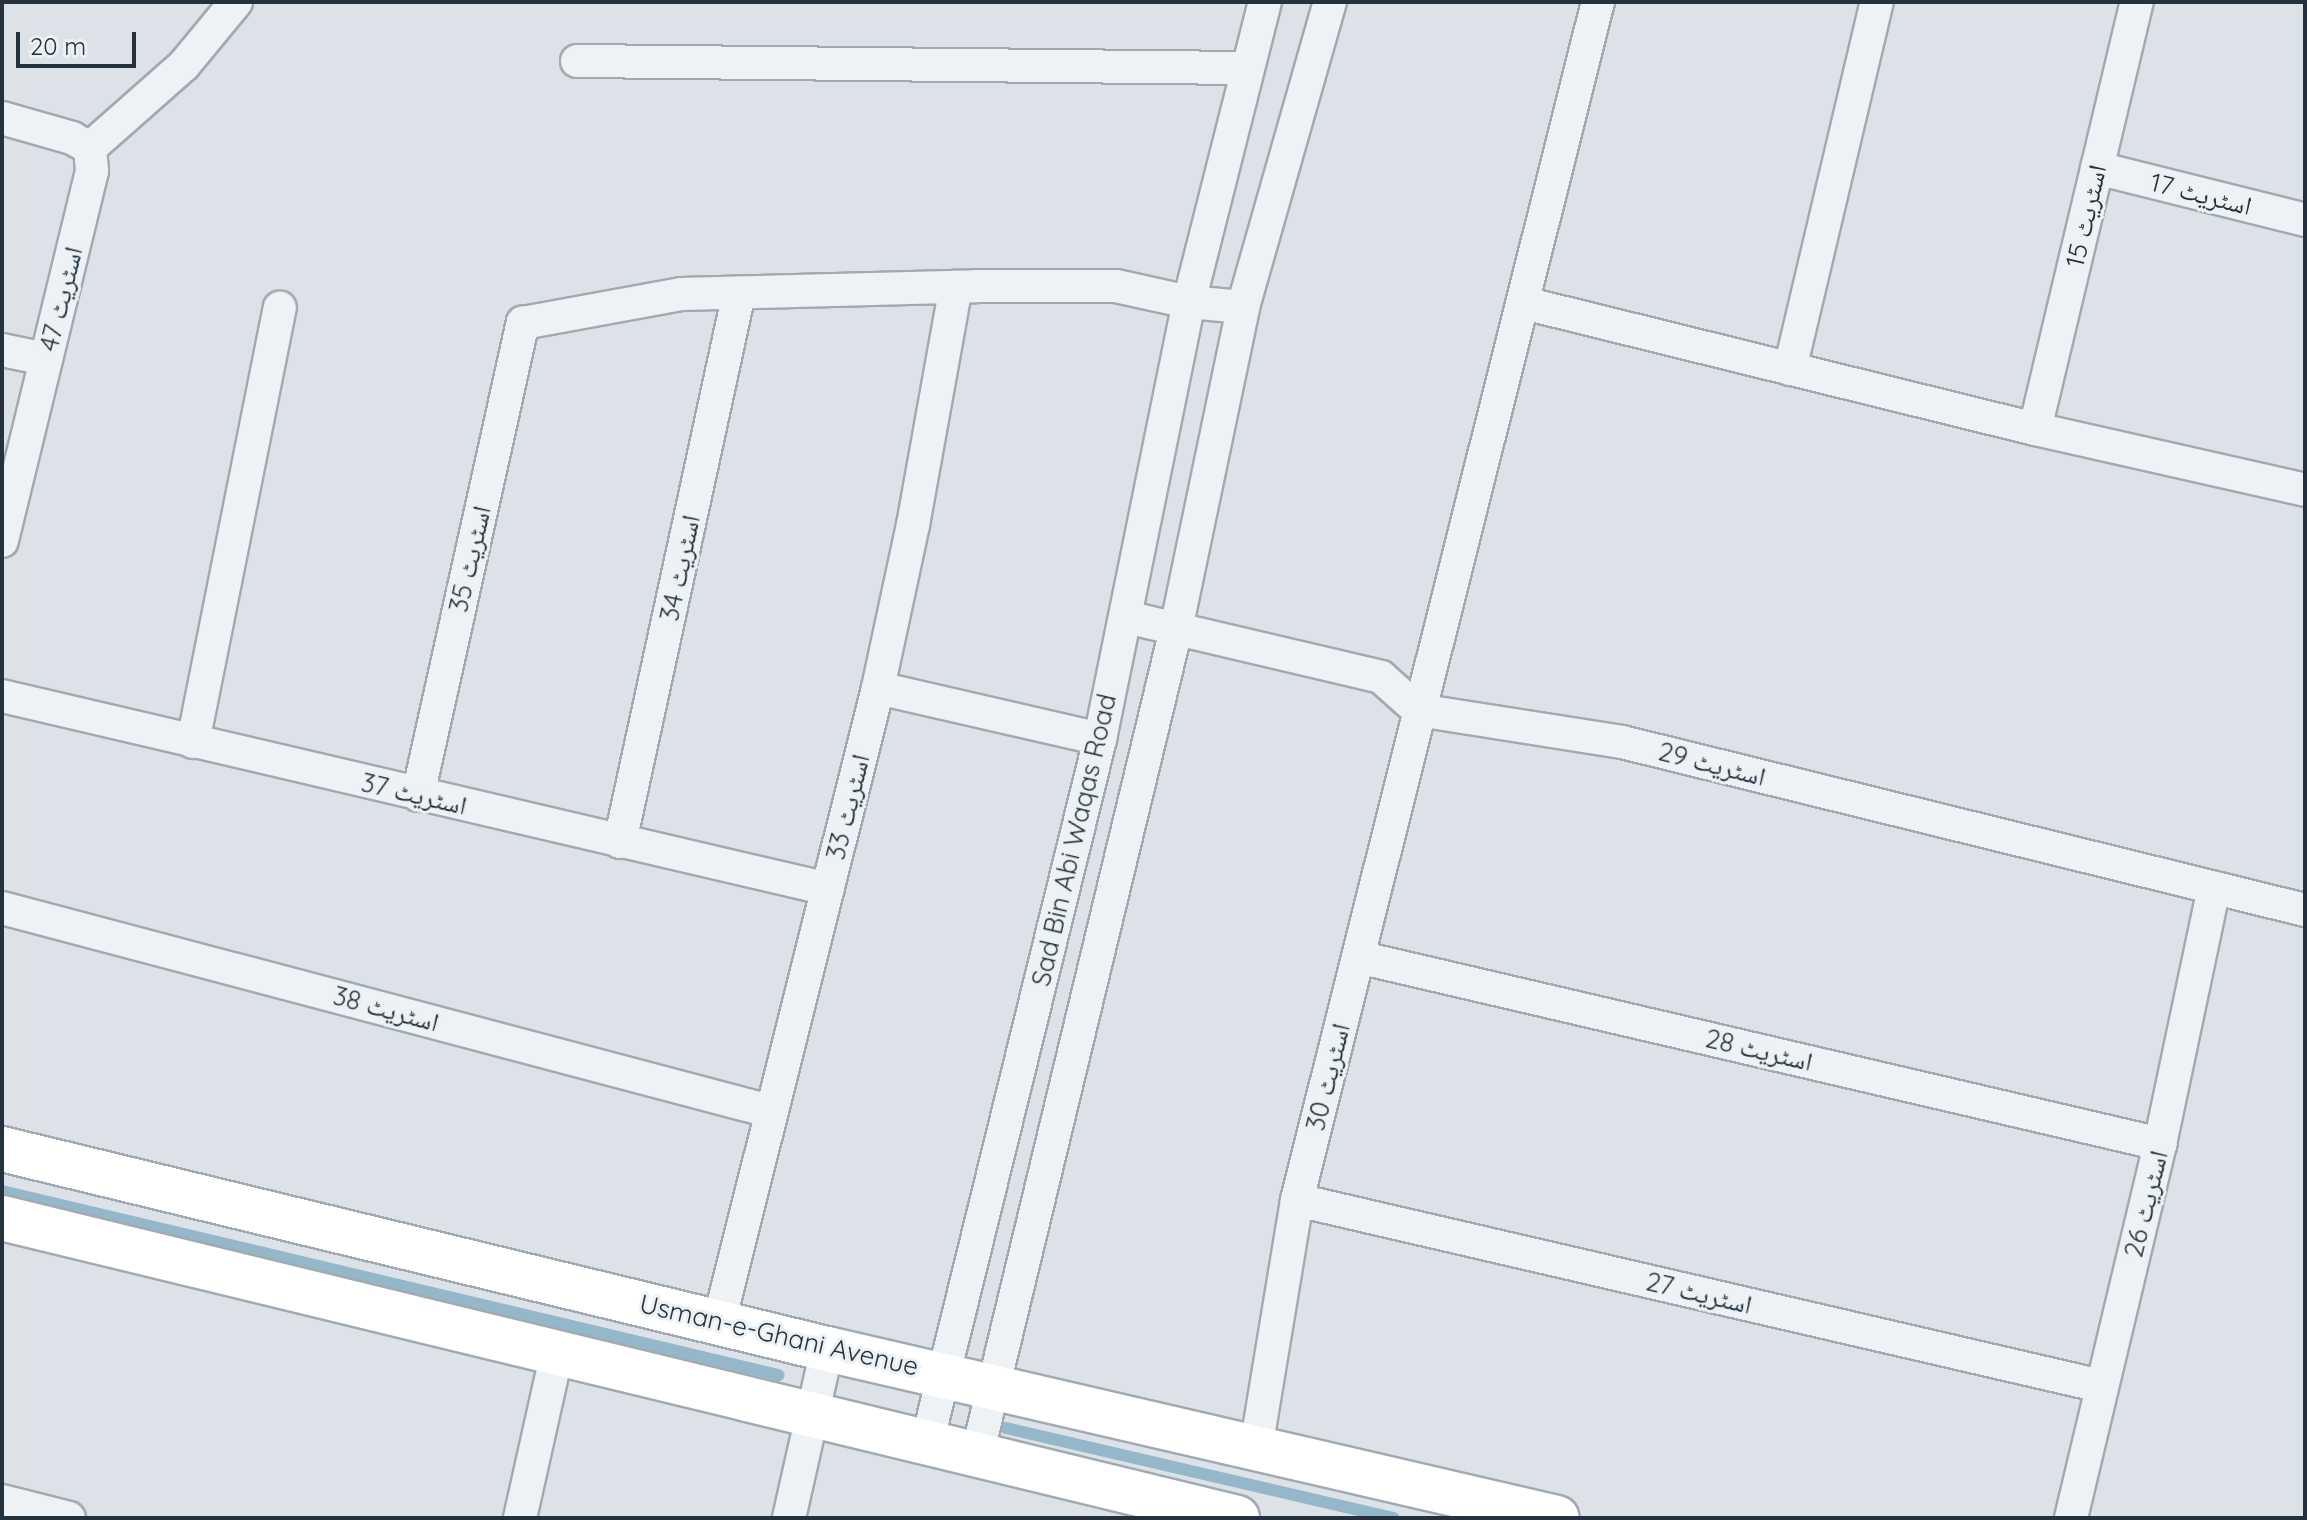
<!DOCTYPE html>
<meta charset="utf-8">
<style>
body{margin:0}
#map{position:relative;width:2307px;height:1520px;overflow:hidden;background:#dce2e7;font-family:Quicksand,"Noto Naskh Arabic",sans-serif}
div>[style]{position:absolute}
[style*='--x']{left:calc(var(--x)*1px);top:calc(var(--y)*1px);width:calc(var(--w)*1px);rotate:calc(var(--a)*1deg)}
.stream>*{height:12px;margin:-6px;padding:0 6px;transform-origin:6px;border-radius:6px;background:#94b7ca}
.roads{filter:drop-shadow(2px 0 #a1aab1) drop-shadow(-2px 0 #a1aab1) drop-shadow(0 2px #a1aab1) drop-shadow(0 -2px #a1aab1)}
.street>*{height:32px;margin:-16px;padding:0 16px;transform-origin:16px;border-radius:16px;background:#eff2f5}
.secondary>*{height:44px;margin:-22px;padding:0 22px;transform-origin:22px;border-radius:22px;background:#fff}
span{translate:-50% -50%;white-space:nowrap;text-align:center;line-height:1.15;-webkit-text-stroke:6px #ebf1f5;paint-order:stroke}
.street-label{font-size:26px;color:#25323e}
.frame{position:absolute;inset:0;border:4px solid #25323e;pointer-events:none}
.scale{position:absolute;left:16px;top:32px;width:120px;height:36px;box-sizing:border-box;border:4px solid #25323e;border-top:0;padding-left:10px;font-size:24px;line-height:28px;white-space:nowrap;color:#25323e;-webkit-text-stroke:6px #ebf1f5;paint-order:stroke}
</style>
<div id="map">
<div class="stream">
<div style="--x:2;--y:1191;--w:798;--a:13.34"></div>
<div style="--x:1006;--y:1428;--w:398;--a:13.1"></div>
</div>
<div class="roads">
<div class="street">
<div style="--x:577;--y:61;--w:671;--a:0.6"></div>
<div style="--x:2;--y:118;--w:73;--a:15.9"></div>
<div style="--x:72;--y:138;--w:21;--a:29"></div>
<div style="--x:90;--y:148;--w:23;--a:85"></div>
<div style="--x:92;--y:171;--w:381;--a:103.7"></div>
<div style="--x:90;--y:148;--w:125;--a:-41.4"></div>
<div style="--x:184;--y:65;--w:82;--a:-50.5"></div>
<div style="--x:2097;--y:168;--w:214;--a:14"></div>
<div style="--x:1524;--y:303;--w:526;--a:13.85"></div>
<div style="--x:2035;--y:429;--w:277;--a:12.7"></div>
<div style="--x:2;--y:350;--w:45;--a:11.6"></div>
<div style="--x:1790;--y:369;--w:377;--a:-76.7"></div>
<div style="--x:2035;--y:429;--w:439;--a:-76.6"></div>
<div style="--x:1126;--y:617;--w:262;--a:13.2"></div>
<div style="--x:1381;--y:677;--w:50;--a:41.7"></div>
<div style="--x:1418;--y:710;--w:206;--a:8.9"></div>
<div style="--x:1622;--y:742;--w:703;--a:13.82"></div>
<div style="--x:878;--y:688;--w:228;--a:12.9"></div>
<div style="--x:2;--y:696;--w:848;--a:13.15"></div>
<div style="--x:193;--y:742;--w:443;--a:-78.7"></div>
<div style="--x:418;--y:795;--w:484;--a:-77.5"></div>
<div style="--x:523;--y:323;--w:161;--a:-10.4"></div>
<div style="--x:681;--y:294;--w:296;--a:-1.5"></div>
<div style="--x:977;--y:286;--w:139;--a:0"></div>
<div style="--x:1116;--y:286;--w:75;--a:12.4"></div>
<div style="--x:1189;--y:302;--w:54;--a:5.3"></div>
<div style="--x:620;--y:842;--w:562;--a:-77.77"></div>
<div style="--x:2;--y:908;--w:793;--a:14.82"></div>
<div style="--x:1358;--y:957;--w:824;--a:13.12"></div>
<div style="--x:1297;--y:1200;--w:825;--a:13.03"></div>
<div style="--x:719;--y:1322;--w:654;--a:-75.92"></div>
<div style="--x:878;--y:688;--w:167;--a:-77.9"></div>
<div style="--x:913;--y:525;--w:242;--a:-79.8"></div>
<div style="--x:927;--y:1443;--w:725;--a:-76.19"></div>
<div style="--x:1100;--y:739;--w:446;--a:-78.5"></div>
<div style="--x:1189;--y:302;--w:309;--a:-75.8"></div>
<div style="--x:1256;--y:1448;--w:251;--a:-80.6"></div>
<div style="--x:1297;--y:1200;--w:1235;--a:-75.9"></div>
<div style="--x:977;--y:1455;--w:850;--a:-76.45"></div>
<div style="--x:1176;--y:629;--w:329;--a:-78.2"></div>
<div style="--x:1243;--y:307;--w:317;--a:-74.1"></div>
<div style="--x:2;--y:1501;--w:69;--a:14.2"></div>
<div style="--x:520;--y:1518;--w:169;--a:-77.4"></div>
<div style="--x:789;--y:1518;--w:173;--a:-77.3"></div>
<div style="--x:2071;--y:1518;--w:384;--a:-76.6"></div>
<div style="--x:2160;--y:1144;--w:262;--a:-78.1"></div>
</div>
<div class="secondary">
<div style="--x:2;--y:1149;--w:849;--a:13.63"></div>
<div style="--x:827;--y:1349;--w:749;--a:13.03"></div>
<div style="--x:2;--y:1218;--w:1271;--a:13.65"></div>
</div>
</div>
<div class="street-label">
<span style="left:2201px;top:194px;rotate:14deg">اسٹریٹ 17</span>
<span style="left:2086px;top:216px;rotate:-77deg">اسٹریٹ 15</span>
<span style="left:61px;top:299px;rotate:-76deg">اسٹریٹ 47</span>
<span style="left:470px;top:559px;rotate:-77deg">اسٹریٹ 35</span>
<span style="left:680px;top:568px;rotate:-78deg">اسٹریٹ 34</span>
<span style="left:1712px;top:764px;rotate:14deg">اسٹریٹ 29</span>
<span style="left:414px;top:794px;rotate:13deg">اسٹریٹ 37</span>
<span style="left:848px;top:807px;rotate:-76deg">اسٹریٹ 33</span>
<span style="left:1074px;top:840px;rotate:-77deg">Sad Bin Abi Waqas Road</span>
<span style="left:386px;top:1009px;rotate:15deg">اسٹریٹ 38</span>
<span style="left:1759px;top:1050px;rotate:13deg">اسٹریٹ 28</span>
<span style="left:1328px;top:1077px;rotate:-76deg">اسٹریٹ 30</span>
<span style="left:2146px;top:1204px;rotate:-76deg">اسٹریٹ 26</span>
<span style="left:1699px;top:1293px;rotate:13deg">اسٹریٹ 27</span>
<span style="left:779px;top:1335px;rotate:13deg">Usman-e-Ghani Avenue</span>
</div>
<div class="frame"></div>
<div class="scale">20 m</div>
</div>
